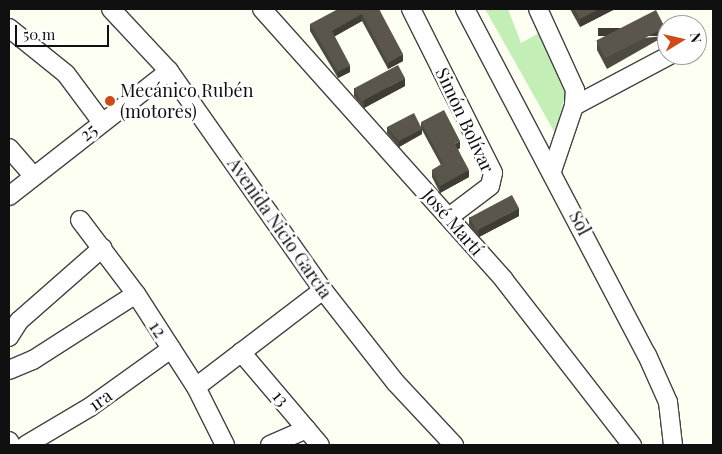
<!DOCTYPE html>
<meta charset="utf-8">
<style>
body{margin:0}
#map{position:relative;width:722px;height:454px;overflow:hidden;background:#fefff3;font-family:"Playfair Display",serif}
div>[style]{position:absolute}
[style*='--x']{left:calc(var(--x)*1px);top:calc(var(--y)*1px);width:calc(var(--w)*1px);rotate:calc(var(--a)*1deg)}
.green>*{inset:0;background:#c3efb7}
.roads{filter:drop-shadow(1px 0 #434343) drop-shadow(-1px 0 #434343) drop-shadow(0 1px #434343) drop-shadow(0 -1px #434343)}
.minor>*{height:18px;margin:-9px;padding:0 9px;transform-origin:9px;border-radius:9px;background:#fff}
.wall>*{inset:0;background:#4d4a40}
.shaded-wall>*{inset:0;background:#3f3c34;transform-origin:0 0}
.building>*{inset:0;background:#5a564b;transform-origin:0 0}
.dots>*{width:14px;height:14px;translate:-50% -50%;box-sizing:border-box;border:2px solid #fff;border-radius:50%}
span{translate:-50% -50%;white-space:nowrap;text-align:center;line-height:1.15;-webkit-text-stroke:5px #fff;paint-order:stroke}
.poi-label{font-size:18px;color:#101010}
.left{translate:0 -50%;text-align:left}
.street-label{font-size:18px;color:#101010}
.frame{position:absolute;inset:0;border:10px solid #101010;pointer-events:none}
.north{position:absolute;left:657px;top:15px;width:50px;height:50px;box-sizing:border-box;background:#fff;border:1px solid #9f9f9f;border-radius:50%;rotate:81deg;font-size:14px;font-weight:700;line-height:20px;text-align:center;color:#101010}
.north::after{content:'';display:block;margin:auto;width:18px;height:22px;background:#d24917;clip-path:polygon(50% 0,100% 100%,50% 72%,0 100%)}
.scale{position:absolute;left:15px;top:25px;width:94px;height:22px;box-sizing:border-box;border:2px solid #101010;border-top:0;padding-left:6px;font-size:15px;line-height:18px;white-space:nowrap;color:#101010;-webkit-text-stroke:4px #fff;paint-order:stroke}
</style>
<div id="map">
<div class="green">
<div style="clip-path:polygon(485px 9px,508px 9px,521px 43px,539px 33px,566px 93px,555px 133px)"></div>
</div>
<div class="roads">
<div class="minor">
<div style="--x:111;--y:9;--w:85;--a:46.9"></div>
<div style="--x:169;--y:71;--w:268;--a:54.9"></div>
<div style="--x:323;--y:290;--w:118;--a:51.9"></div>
<div style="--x:396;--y:383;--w:85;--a:46.9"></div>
<div style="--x:262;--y:9;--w:363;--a:48.2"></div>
<div style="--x:504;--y:280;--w:209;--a:52.2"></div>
<div style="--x:411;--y:9;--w:183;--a:63.4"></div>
<div style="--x:493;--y:173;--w:13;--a:103"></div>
<div style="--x:490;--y:186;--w:51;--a:142.9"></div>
<div style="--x:465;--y:9;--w:391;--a:62.3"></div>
<div style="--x:647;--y:355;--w:51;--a:65.9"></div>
<div style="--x:668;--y:402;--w:43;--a:83.4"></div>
<div style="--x:538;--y:9;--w:89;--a:65.4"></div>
<div style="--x:575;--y:90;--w:16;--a:94"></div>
<div style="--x:574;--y:106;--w:69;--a:108.7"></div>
<div style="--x:9;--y:28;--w:73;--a:38.9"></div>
<div style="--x:66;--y:74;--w:59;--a:53.3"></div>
<div style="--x:574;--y:106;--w:109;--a:-28"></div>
<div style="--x:9;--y:148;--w:37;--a:49"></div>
<div style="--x:9;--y:196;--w:203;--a:-38"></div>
<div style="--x:80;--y:220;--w:93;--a:52.9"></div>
<div style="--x:136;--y:294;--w:111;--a:57.2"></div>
<div style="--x:196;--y:387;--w:65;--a:63.4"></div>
<div style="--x:9;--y:337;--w:19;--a:-58"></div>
<div style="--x:19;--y:321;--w:111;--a:-41.3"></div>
<div style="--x:241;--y:352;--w:122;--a:49.7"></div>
<div style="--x:9;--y:370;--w:26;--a:-23"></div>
<div style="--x:33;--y:360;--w:122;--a:-32.7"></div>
<div style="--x:196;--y:387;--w:160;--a:-37.4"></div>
<div style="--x:9;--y:441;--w:4;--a:63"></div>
<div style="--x:26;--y:445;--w:74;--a:-30.7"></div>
<div style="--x:90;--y:407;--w:100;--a:-35.6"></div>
<div style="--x:270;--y:445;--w:40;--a:-23.4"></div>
</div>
</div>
<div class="wall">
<div style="clip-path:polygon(379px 9px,403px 61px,388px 69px,362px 21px,334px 36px,350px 72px,338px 78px,310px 31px,310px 24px)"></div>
<div style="clip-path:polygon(570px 9px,615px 9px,580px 27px)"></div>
<div style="clip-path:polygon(665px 36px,607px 69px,597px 50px,597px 42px)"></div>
<div style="clip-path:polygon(405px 86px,364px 108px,354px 96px,354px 88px)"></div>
<div style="clip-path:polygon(421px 122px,460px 148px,458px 149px,469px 177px,440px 193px,432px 177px,432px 170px,441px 165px,422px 130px,422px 134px,399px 147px,387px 133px,387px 127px,421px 128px)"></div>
<div style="clip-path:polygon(519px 216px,479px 237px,469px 225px,469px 217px)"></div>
</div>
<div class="shaded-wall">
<div style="clip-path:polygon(599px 9px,615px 9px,580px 27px,580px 19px)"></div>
<div style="clip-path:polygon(362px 14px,362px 21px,332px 38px,332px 31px)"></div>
<div style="left:665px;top:28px;width:8px;height:67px;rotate:90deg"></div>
<div style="clip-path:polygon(403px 54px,403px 61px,388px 69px,388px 63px)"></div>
<div style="clip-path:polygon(350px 65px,350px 72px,338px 78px,338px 72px)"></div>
<div style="clip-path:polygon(405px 78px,405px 86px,364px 108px,364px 100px)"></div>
<div style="clip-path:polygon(422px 129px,422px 134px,399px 147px,399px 141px)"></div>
<div style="clip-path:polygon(460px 141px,460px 148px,455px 151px,455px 144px)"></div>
<div style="clip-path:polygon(469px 170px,469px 177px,440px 193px,440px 186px)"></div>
<div style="clip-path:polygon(519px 208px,519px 216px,479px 237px,479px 229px)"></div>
</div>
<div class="building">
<div style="clip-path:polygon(338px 9px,379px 9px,403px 54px,388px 63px,362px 14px,332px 31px,350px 65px,338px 72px,310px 24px)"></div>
<div style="clip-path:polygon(574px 9px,599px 9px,580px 19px)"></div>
<div style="left:656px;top:10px;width:20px;height:67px;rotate:63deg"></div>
<div style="left:398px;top:65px;width:15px;height:50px;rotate:62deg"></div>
<div style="clip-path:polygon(444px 110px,460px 141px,455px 144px,469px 170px,440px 186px,432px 170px,443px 163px,421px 122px)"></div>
<div style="clip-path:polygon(414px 113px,422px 129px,399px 141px,387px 127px)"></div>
<div style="left:512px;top:195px;width:15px;height:48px;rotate:62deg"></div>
</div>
<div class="dots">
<div style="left:110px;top:101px;background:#d24917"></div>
</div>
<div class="poi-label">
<span class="left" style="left:120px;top:101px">Mecánico Rubén<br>(motores)</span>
</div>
<div class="street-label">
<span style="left:465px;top:120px;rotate:65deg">Simón Bolívar</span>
<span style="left:88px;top:132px;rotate:-39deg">25</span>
<span style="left:453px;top:222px;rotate:49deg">José Martí</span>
<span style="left:580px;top:223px;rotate:62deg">Sol</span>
<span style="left:280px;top:228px;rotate:55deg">Avenida Nicio García</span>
<span style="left:158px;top:329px;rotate:57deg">12</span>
<span style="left:281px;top:398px;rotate:50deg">13</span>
<span style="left:100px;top:400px;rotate:-35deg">1ra</span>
</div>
<div class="frame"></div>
<div class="north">N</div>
<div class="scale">50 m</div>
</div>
